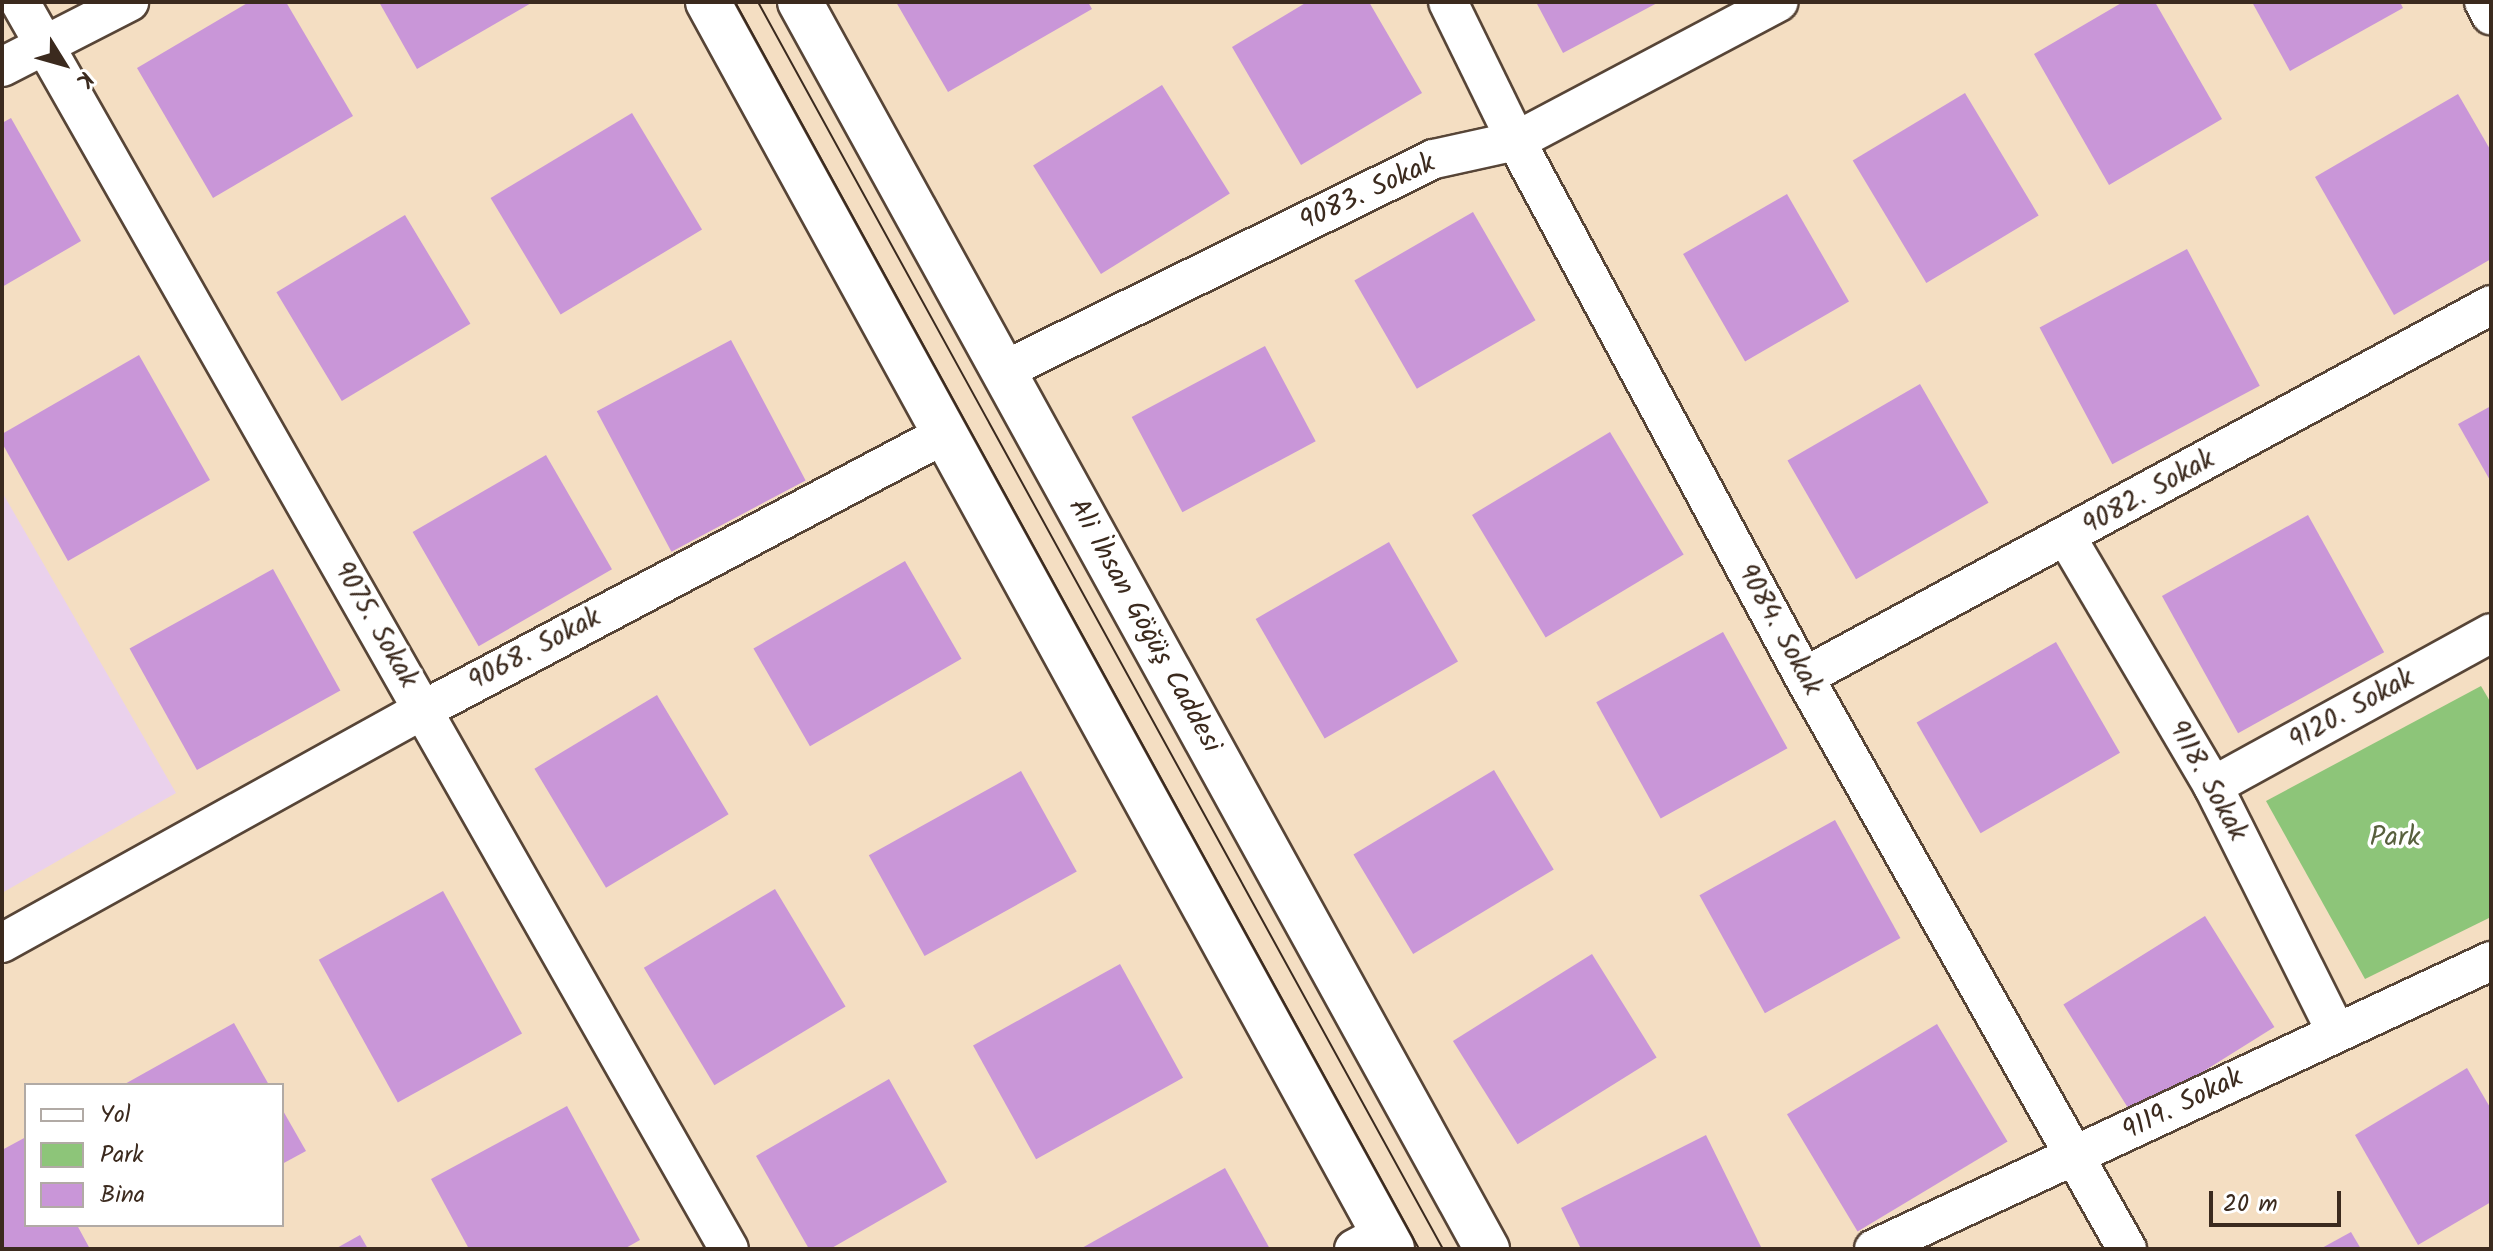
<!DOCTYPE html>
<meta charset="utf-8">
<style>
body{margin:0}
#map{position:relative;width:2493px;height:1251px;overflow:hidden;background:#f4dec2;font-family:Kalam,sans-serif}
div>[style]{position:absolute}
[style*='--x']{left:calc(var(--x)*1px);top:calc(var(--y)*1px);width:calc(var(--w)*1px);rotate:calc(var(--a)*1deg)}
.built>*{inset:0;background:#ead1ec}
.green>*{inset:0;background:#8dc579}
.building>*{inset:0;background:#c996d8;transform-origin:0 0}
.roads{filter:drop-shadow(2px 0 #574537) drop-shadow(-2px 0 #574537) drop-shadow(0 2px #574537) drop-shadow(0 -2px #574537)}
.minor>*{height:38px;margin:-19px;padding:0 19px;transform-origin:19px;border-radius:19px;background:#fff}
.secondary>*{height:44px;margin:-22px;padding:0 22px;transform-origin:22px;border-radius:22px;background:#fff}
.tram>*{height:2px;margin:-1px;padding:0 1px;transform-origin:1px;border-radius:1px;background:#3b2a1e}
span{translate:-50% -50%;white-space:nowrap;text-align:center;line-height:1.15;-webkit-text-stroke:7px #fff;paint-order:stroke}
.street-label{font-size:28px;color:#3b2a1e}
.park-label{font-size:28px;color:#58603e}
.frame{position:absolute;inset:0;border:4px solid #3b2a1e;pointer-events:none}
.legend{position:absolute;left:24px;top:1083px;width:260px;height:144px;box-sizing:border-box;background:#fff;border:2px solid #b1aaa5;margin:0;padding:10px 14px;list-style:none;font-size:24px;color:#3b2a1e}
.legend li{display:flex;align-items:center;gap:16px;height:40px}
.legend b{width:40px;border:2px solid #b1aaa5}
.north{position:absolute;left:24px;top:24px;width:80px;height:80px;-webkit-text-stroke:6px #fff;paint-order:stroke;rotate:127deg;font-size:22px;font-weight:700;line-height:32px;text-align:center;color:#3b2a1e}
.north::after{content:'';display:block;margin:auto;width:28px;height:36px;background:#3b2a1e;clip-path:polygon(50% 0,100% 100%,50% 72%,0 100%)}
.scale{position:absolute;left:2209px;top:1191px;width:132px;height:36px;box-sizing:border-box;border:4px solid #3b2a1e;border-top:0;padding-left:10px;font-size:24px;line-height:28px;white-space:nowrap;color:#3b2a1e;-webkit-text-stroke:6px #fff;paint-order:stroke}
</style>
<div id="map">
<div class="built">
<div style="clip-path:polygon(2px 492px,176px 793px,2px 893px)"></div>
</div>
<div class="green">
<div style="clip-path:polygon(2481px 686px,2491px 703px,2491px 917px,2365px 979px,2266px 801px)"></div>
</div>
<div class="building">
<div style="clip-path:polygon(249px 2px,286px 2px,353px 116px,213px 198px,137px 68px)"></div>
<div style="clip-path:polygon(379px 2px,533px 2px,417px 69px)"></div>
<div style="clip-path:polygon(896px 2px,1088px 2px,1092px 9px,948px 92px)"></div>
<div style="clip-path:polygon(1307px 2px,1369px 2px,1422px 93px,1301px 165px,1232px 47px)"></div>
<div style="clip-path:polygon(1536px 2px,1659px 2px,1563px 53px)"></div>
<div style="clip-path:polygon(2123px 2px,2155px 2px,2222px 119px,2109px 185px,2034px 54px)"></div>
<div style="clip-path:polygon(2252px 2px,2400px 2px,2403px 8px,2290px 71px)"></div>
<div style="left:1162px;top:85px;width:128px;height:152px;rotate:58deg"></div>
<div style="left:1965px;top:93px;width:143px;height:131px;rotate:59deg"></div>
<div style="clip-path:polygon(2458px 94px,2491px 151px,2491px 259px,2394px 315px,2315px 177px)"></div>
<div style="left:632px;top:113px;width:136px;height:165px;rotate:59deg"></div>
<div style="clip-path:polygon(11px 118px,81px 241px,2px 287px,2px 123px)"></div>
<div style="left:1787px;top:194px;width:124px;height:120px;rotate:60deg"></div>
<div style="left:1473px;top:212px;width:125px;height:137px;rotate:60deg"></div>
<div style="left:405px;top:215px;width:127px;height:150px;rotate:59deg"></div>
<div style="left:2187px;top:249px;width:155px;height:167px;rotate:62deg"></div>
<div style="left:731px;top:340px;width:159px;height:152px;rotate:62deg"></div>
<div style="left:1265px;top:346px;width:108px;height:151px;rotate:62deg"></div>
<div style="clip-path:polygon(139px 355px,210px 480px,68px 561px,2px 443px,2px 434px)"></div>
<div style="left:1920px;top:384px;width:137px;height:153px;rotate:60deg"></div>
<div style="clip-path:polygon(2491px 406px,2491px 482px,2458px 424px)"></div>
<div style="left:1610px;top:432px;width:143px;height:161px;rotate:59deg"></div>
<div style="left:546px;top:455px;width:132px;height:154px;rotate:60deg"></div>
<div style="left:2308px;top:515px;width:157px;height:167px;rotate:61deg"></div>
<div style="left:1389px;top:542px;width:138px;height:154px;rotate:60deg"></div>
<div style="left:905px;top:561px;width:113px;height:175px;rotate:60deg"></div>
<div style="left:273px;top:569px;width:139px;height:164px;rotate:61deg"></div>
<div style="left:1723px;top:632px;width:133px;height:145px;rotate:61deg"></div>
<div style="left:2056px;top:642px;width:128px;height:161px;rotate:60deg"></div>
<div style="left:657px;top:695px;width:139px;height:143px;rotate:59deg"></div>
<div style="left:1494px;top:770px;width:116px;height:164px;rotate:59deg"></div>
<div style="left:1021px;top:771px;width:115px;height:174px;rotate:61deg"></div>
<div style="left:1835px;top:820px;width:135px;height:155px;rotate:61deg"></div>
<div style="left:775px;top:889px;width:137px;height:153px;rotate:59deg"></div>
<div style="left:443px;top:891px;width:163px;height:142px;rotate:61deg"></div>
<div style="left:2205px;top:916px;width:131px;height:167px;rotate:58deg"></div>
<div style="left:1592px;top:954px;width:122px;height:164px;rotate:58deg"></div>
<div style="left:1120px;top:964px;width:130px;height:168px;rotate:61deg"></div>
<div style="clip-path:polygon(234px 1023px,269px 1085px,123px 1085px)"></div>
<div style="left:1937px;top:1024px;width:137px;height:175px;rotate:59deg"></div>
<div style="clip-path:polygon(2467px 1068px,2491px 1109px,2491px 1202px,2418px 1245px,2355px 1135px)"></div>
<div style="clip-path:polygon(889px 1079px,947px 1182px,830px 1249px,809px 1249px,756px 1156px)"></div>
<div style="clip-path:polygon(567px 1106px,640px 1240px,624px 1249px,469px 1249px,431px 1179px)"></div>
<div style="clip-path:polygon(282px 1109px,306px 1151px,282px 1164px)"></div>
<div style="clip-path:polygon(1706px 1135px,1762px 1249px,1581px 1249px,1561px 1208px)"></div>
<div style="clip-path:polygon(26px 1137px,26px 1225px,77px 1225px,90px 1249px,2px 1249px,2px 1150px)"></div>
<div style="clip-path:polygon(1225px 1168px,1270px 1249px,1080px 1249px)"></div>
<div style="clip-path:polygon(2351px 1232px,2361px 1249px,2320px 1249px)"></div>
<div style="clip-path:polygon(360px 1235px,368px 1249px,335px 1249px)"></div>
</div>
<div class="roads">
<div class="minor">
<div style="--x:20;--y:2;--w:1434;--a:60.38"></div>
<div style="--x:1448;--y:2;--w:155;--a:63.9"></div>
<div style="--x:1516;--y:141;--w:608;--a:61.75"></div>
<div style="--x:1804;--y:677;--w:657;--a:60.55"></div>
<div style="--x:2484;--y:2;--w:15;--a:62"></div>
<div style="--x:2;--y:67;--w:143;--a:-27.1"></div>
<div style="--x:1003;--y:371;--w:480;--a:-26.2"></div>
<div style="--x:1434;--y:159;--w:84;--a:-12.4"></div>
<div style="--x:1516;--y:141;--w:297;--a:-27.9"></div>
<div style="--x:2067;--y:538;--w:288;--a:59.5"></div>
<div style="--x:2213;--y:786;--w:273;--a:63.4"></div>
<div style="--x:1804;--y:677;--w:781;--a:-28.43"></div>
<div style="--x:2213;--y:786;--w:317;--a:-28.8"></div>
<div style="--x:2;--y:943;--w:481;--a:-29"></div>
<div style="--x:423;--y:710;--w:590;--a:-27.87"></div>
<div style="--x:1354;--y:1249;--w:34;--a:-28"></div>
<div style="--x:1874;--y:1249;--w:681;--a:-25.02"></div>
</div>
<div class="secondary">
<div style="--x:708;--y:2;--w:1422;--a:61.25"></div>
<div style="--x:800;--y:2;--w:1424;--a:61.15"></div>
</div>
</div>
<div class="tram">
<div style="--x:735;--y:2;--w:1422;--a:61.25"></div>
<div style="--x:758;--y:2;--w:1423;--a:61.22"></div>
</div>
<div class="street-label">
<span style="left:1368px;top:193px;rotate:-25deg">9083. Sokak</span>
<span style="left:2149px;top:493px;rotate:-29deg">9082. Sokak</span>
<span style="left:375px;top:625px;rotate:60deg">9075. Sokak</span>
<span style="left:1144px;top:626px;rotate:61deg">Ali İhsan Göğüş Caddesi</span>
<span style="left:1779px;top:630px;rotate:61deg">9084. Sokak</span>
<span style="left:535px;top:650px;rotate:-28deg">9068. Sokak</span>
<span style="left:2352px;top:710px;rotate:-29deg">9120. Sokak</span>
<span style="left:2207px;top:781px;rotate:61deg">9118. Sokak</span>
<span style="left:2183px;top:1105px;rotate:-26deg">9119. Sokak</span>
</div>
<div class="park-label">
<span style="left:2395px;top:838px">Park</span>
</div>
<div class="frame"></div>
<ul class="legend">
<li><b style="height:10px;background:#fff"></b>Yol</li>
<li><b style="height:22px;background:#8dc579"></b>Park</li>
<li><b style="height:22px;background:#c996d8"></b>Bina</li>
</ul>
<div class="north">K</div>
<div class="scale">20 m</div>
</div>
